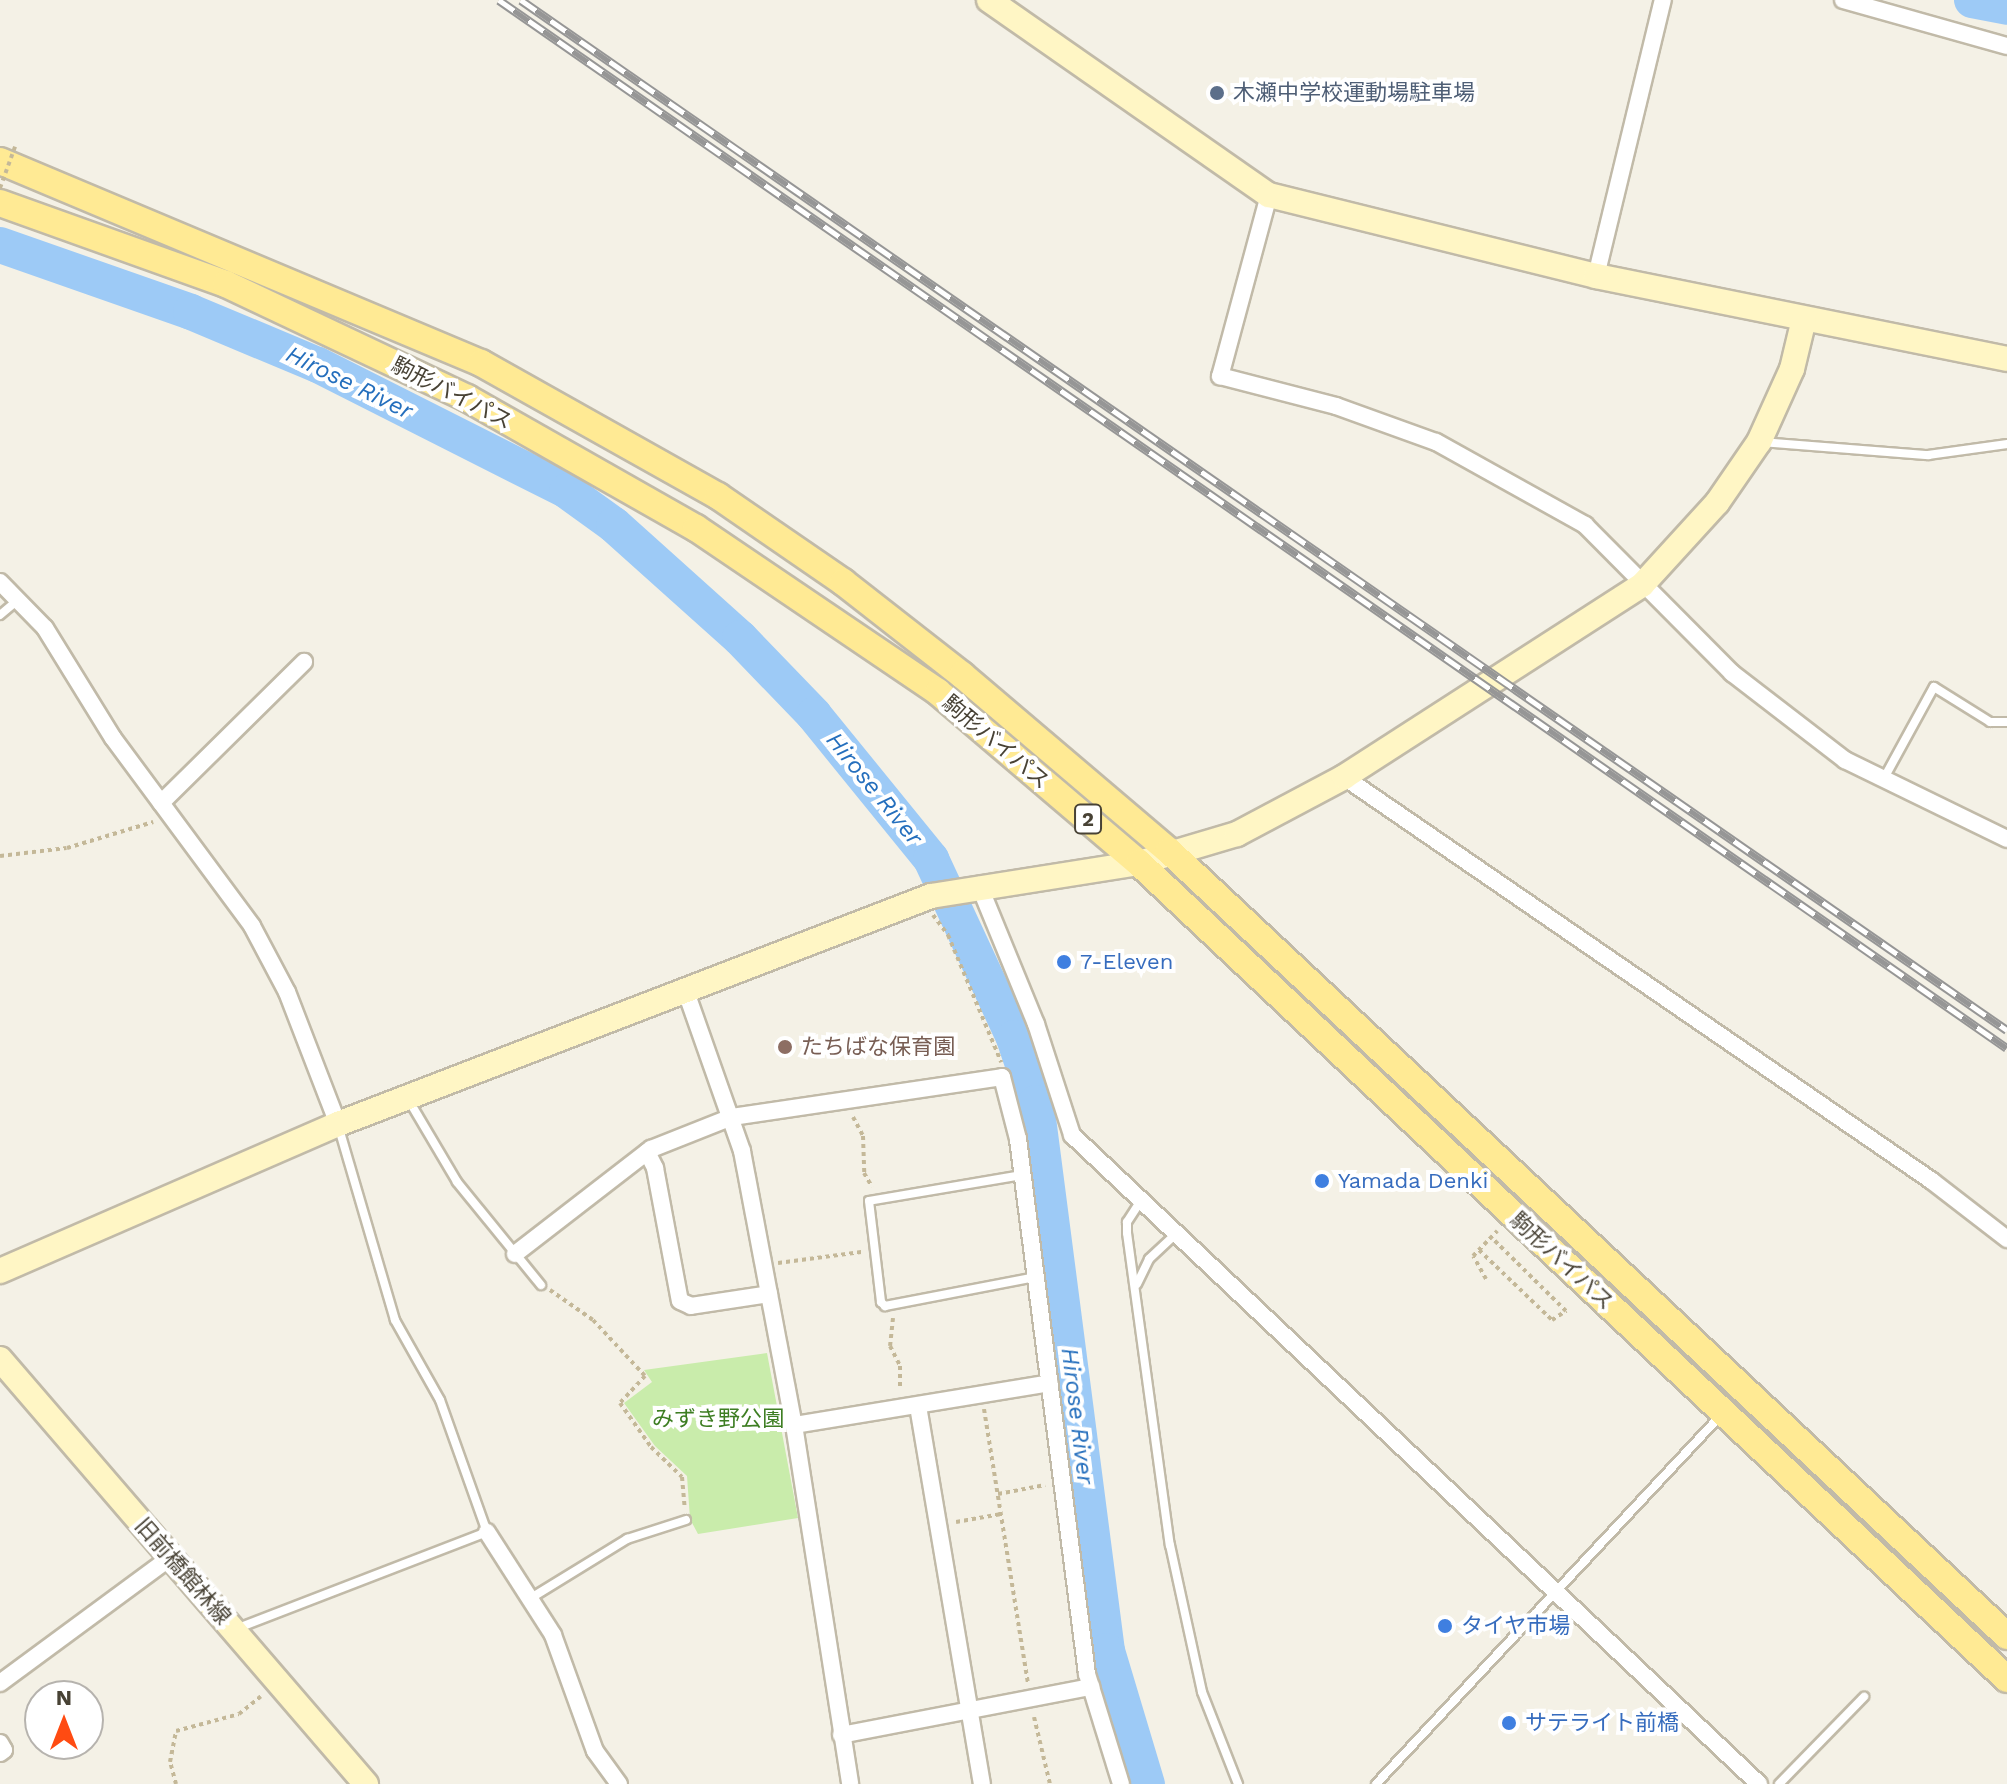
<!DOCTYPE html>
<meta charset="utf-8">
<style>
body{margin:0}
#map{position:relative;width:2007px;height:1784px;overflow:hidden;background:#f4f1e6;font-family:"Work Sans","Noto Sans JP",sans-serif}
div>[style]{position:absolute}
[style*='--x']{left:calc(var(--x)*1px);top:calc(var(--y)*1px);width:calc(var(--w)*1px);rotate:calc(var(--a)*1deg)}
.green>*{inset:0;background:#c9ecab}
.river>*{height:36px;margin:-18px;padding:0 18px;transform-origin:18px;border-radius:18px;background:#9dcaf6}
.path>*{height:4px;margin-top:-2px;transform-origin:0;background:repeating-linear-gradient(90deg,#c4b898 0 4px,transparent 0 8px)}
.roads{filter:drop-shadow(2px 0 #c1baa8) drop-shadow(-2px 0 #c1baa8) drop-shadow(0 2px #c1baa8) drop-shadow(0 -2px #c1baa8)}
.lane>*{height:8px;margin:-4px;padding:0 4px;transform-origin:4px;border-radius:4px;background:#fff}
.street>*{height:16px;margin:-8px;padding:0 8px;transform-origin:8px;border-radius:8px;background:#fff}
.secondary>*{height:24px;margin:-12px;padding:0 12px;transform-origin:12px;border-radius:12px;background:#fff6c5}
.primary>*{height:26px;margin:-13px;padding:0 13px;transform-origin:13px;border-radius:13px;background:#ffea94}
.rail>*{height:9px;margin-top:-4.5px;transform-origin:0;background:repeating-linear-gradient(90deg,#fff 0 18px,#969696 0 36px);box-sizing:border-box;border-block:2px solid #969696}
.path-bridge>*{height:4px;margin-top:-2px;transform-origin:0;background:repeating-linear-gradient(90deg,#c4b898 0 4px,transparent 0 8px)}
.dots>*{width:22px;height:22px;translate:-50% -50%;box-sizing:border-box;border:4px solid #fff;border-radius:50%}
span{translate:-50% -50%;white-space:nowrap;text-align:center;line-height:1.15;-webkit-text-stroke:8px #fff;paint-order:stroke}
.shield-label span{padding:2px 6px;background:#fff;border:2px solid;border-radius:6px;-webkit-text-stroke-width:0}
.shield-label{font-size:20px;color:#484235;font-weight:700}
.service-label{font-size:22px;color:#4e5e75}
.left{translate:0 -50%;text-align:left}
.street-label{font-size:22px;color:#484235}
.shop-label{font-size:22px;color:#366cbe}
.education-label{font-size:22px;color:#785e54}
.park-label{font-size:22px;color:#3e7e23}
.water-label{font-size:24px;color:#256fbd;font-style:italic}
.north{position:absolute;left:24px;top:1680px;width:80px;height:80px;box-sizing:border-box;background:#fff;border:2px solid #b6b3ae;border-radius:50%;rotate:0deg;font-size:22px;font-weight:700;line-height:32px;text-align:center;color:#484235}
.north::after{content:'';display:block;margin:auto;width:28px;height:36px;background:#ff4b12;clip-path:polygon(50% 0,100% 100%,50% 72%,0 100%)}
</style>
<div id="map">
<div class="green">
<div style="clip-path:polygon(767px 1353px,798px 1518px,698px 1534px,690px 1519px,687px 1476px,655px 1446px,624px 1403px,652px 1382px,644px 1370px)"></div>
</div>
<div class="river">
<div style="--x:1972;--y:0;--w:36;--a:11"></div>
<div style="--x:0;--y:245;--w:202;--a:19.3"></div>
<div style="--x:191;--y:312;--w:138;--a:22.7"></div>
<div style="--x:318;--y:365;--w:279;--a:26.8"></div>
<div style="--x:567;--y:491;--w:58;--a:35.9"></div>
<div style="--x:614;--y:525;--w:169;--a:41.9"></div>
<div style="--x:740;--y:638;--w:107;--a:46.1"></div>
<div style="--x:814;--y:715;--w:186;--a:50.9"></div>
<div style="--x:931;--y:859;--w:197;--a:65.1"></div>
<div style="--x:1014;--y:1038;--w:69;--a:71.3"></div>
<div style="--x:1036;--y:1103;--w:553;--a:82.62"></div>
<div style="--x:1107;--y:1651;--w:139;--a:73.3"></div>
</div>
<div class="path">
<div style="--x:0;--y:856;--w:67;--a:-6.8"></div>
<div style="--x:67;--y:848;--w:90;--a:-16.8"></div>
<div style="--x:933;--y:915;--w:25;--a:53"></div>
<div style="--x:948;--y:935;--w:138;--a:67.3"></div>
<div style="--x:853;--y:1117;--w:21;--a:62"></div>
<div style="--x:863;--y:1136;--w:37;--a:88"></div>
<div style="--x:864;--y:1173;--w:16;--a:60"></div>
<div style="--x:1479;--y:1250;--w:101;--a:43.8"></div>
<div style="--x:1552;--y:1320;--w:17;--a:-33"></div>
<div style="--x:1566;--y:1311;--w:105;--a:-135.4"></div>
<div style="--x:778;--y:1263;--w:84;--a:-7.5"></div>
<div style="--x:1486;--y:1279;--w:26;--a:-119"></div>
<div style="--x:1473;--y:1256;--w:35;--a:-46"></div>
<div style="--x:550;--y:1290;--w:52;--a:34.9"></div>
<div style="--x:593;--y:1320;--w:76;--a:47.1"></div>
<div style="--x:645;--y:1376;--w:37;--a:133"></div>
<div style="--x:620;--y:1403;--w:54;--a:54.8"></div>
<div style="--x:651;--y:1447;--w:43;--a:44.1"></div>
<div style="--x:682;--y:1477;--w:32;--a:85"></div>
<div style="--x:893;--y:1318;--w:28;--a:96"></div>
<div style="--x:890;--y:1346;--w:22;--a:63"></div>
<div style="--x:900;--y:1366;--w:24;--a:90"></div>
<div style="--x:984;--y:1409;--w:278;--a:80.9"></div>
<div style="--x:998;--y:1494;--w:48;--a:-10.8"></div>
<div style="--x:956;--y:1522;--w:46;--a:-10.1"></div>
<div style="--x:1034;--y:1717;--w:69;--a:76.6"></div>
<div style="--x:176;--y:1784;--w:23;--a:-105"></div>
<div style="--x:170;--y:1762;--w:32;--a:-79"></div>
<div style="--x:176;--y:1731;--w:65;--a:-15.1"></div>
<div style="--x:239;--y:1714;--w:28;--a:-39"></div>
</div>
<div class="roads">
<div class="lane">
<div style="--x:1761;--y:442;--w:168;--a:4.5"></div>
<div style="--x:1928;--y:455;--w:80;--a:-7.9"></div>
<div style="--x:0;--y:615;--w:23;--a:-40"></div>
<div style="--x:1883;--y:780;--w:106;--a:-61.3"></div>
<div style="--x:1934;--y:687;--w:66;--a:32"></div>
<div style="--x:1990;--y:722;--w:17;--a:0"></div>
<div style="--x:408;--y:1099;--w:96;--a:59.4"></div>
<div style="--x:457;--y:1182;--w:133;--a:50.8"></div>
<div style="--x:1022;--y:1175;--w:155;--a:170.4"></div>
<div style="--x:869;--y:1201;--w:102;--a:83.2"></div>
<div style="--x:881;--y:1302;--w:6;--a:45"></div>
<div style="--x:885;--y:1306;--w:154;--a:-10.9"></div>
<div style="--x:1140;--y:1202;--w:24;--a:123"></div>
<div style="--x:1127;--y:1222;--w:11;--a:90"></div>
<div style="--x:1127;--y:1233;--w:315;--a:82.2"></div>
<div style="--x:1170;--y:1545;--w:150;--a:77.7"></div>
<div style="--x:1202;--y:1692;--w:99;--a:68.6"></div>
<div style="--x:1137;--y:1284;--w:28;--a:-64"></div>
<div style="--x:1149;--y:1259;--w:35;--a:-43"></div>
<div style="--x:531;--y:1598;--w:113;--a:-31.6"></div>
<div style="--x:627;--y:1539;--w:62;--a:-17.9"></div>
<div style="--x:238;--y:1628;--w:267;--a:-21.1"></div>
<div style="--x:487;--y:1532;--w:140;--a:-109.6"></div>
<div style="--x:440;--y:1400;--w:92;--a:-119.4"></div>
<div style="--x:395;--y:1320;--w:203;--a:-106.3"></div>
<div style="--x:1376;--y:1784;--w:507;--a:-46.92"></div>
<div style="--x:1779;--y:1784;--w:122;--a:-45.7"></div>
</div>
<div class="street">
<div style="--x:1843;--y:0;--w:170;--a:15.7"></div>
<div style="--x:1269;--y:195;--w:188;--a:105.1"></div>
<div style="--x:1220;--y:376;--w:120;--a:14.5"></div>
<div style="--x:1336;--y:406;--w:106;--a:19.8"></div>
<div style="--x:1436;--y:442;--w:171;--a:29.1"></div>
<div style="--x:1585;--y:525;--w:209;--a:45.2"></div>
<div style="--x:1732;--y:673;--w:143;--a:37.6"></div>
<div style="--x:1845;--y:760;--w:180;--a:26"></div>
<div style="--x:1596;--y:276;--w:284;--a:-76.4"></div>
<div style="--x:0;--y:582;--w:64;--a:45.6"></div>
<div style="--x:45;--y:628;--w:129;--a:58.3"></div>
<div style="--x:113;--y:738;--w:234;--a:53.5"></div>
<div style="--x:252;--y:926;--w:75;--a:62.1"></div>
<div style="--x:287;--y:992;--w:142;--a:68.9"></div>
<div style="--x:1344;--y:777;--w:713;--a:34.49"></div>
<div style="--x:1932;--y:1181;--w:95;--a:37.7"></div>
<div style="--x:161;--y:803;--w:201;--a:-44.6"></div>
<div style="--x:979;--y:885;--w:150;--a:67.7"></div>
<div style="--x:1036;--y:1024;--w:117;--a:72"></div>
<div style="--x:1072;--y:1135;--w:945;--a:43.37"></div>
<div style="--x:685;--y:989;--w:172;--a:70.6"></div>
<div style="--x:742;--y:1151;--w:279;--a:79.3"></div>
<div style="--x:794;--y:1425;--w:363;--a:81.1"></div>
<div style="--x:647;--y:1152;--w:18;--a:63"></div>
<div style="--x:655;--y:1168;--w:135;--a:79.4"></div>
<div style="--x:680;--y:1301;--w:12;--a:24"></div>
<div style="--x:691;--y:1306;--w:79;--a:-8.7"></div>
<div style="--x:515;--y:1254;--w:172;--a:-37.7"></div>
<div style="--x:651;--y:1149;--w:87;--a:-21.6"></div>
<div style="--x:732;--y:1117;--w:273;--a:-8.4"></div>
<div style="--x:1002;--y:1077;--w:64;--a:75.5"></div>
<div style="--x:1018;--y:1139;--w:539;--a:82.65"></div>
<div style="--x:1087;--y:1674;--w:115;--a:72.8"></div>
<div style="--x:918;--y:1406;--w:383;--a:80.4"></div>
<div style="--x:794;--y:1425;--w:259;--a:-9.3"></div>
<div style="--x:487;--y:1532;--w:122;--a:57.3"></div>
<div style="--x:553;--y:1635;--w:123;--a:70.1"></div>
<div style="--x:595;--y:1751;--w:41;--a:54"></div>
<div style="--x:0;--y:1683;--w:212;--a:-36.4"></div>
<div style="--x:841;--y:1735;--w:255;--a:-10.9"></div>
<div style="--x:0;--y:1743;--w:8;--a:60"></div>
<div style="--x:4;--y:1750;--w:5;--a:143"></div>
</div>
<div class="secondary">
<div style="--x:989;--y:0;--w:341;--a:34.9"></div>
<div style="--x:1269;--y:195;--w:337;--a:13.9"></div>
<div style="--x:1596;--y:276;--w:419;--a:11.4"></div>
<div style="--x:0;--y:1271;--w:369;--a:-23.5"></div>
<div style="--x:338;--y:1124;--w:635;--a:-21.03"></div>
<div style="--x:931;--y:896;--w:211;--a:-9"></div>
<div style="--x:1139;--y:863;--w:102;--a:-16.5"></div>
<div style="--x:1237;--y:834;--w:121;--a:-28"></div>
<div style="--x:1344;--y:777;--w:354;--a:-32.8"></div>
<div style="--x:1642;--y:585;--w:111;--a:-47.6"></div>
<div style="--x:1717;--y:503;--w:74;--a:-55.5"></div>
<div style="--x:1759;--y:442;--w:80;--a:-65.7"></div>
<div style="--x:1792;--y:369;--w:51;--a:-76.5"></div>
<div style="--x:0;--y:1359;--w:561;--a:49.27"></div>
</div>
<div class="primary">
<div style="--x:0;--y:161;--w:522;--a:22.78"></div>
<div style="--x:481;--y:363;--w:272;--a:29.3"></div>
<div style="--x:718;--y:496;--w:152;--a:34.5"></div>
<div style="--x:843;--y:582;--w:151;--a:38"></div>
<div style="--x:962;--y:675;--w:272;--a:40.4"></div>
<div style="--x:1169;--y:851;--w:1148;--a:43.13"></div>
<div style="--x:0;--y:203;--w:240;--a:19.7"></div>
<div style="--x:226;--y:284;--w:267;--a:25.3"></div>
<div style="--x:467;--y:398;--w:263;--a:29.6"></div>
<div style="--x:696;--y:528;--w:292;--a:34.1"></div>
<div style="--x:938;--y:692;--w:264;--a:40.4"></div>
<div style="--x:1139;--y:863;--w:1191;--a:43.23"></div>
</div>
</div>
<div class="rail">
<div style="--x:499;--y:0;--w:1836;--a:34.8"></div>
<div style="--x:521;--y:0;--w:1808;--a:34.73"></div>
</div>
<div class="path-bridge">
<div style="--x:0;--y:188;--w:47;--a:-70"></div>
</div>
<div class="dots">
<div style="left:1217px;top:93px;background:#5c6f8a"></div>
<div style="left:1064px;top:962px;background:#3f7fe0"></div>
<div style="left:785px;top:1047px;background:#8d6e63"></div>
<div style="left:1322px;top:1181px;background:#3f7fe0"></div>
<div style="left:1445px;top:1626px;background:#3f7fe0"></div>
<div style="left:1509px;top:1723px;background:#3f7fe0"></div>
</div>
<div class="shield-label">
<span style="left:1088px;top:819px">2</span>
</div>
<div class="service-label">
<span class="left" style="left:1233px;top:93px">木瀬中学校運動場駐車場</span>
</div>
<div class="street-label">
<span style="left:452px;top:393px;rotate:27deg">駒形バイパス</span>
<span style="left:996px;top:742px;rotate:40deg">駒形バイパス</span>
<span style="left:1562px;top:1261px;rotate:43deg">駒形バイパス</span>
<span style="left:183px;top:1571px;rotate:49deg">旧前橋館林線</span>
</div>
<div class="shop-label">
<span class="left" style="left:1080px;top:962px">7-Eleven</span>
<span class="left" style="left:1338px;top:1181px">Yamada Denki</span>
<span class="left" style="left:1461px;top:1626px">タイヤ市場</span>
<span class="left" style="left:1525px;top:1723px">サテライト前橋</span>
</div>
<div class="education-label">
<span class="left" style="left:801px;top:1047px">たちばな保育園</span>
</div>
<div class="park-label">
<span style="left:718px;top:1419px">みずき野公園</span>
</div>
<div class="water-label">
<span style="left:349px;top:383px;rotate:26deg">Hirose River</span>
<span style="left:874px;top:789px;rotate:51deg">Hirose River</span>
<span style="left:1077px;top:1416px;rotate:83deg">Hirose River</span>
</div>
<div class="north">N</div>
</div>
